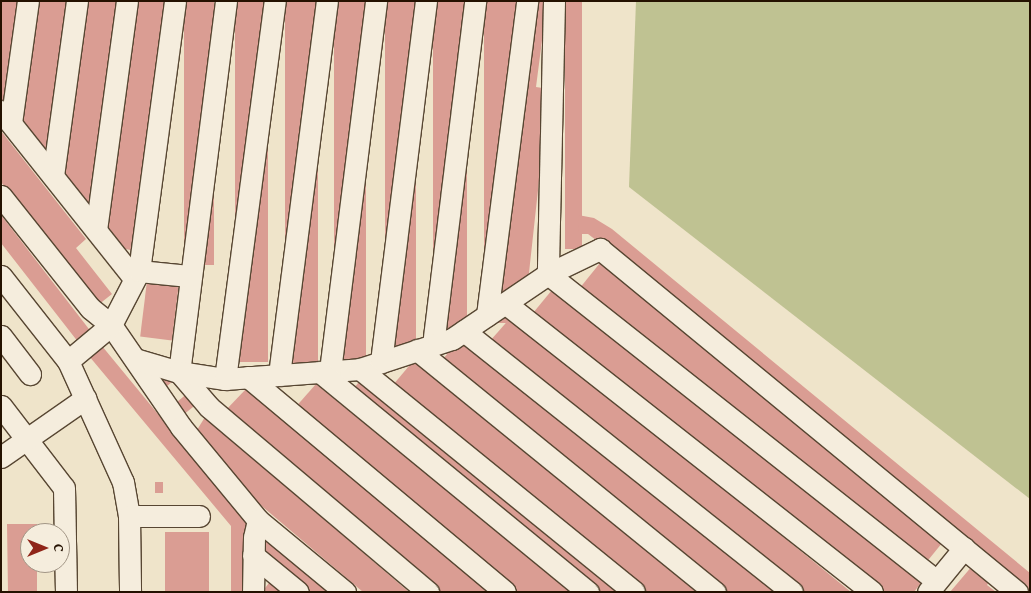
<!DOCTYPE html>
<meta charset="utf-8">
<style>
body{margin:0}
#map{position:relative;width:1031px;height:593px;overflow:hidden;background:#efe4ca;font-family:"Gentium Book Plus",serif}
div>[style]{position:absolute}
[style*='--x']{left:calc(var(--x)*1px);top:calc(var(--y)*1px);width:calc(var(--w)*1px);rotate:calc(var(--a)*1deg)}
.green>*{inset:0;background:#bfc292}
.building>*{inset:0;background:#da9d93;transform-origin:0 0}
.roads{filter:drop-shadow(1px 0 #574632) drop-shadow(-1px 0 #574632) drop-shadow(0 1px #574632) drop-shadow(0 -1px #574632)}
.minor>*{height:21px;margin:-10.5px;padding:0 10.5px;transform-origin:10.5px;border-radius:10.5px;background:#f5eddd}
span{translate:-50% -50%;white-space:nowrap;text-align:center;line-height:1.15;-webkit-text-stroke:5px #f5eddd;paint-order:stroke}
.frame{position:absolute;inset:0;border:2px solid #241100;pointer-events:none}
.north{position:absolute;left:20px;top:523px;width:50px;height:50px;box-sizing:border-box;background:#f5eddd;border:1px solid #a19585;border-radius:50%;rotate:90deg;font-size:14px;font-weight:700;line-height:20px;text-align:center;color:#241100}
.north::after{content:'';display:block;margin:auto;width:18px;height:22px;background:#8f2418;clip-path:polygon(50% 0,100% 100%,50% 72%,0 100%)}
</style>
<div id="map">
<div class="green">
<div style="clip-path:polygon(636px 1px,1030px 1px,1030px 499px,629px 187px)"></div>
</div>
<div class="building">
<div style="clip-path:polygon(1px 1px,22px 1px,7px 106px,1px 99px)"></div>
<div style="clip-path:polygon(35px 1px,68px 1px,47px 156px,18px 124px)"></div>
<div style="clip-path:polygon(85px 1px,118px 1px,90px 212px,62px 180px)"></div>
<div style="clip-path:polygon(136px 1px,168px 1px,135px 251px,121px 248px,106px 232px)"></div>
<div style="left:184px;top:1px;width:30px;height:264px"></div>
<div style="left:235px;top:1px;width:33px;height:361px"></div>
<div style="left:285px;top:1px;width:33px;height:367px"></div>
<div style="left:334px;top:1px;width:32px;height:364px"></div>
<div style="left:385px;top:1px;width:31px;height:356px"></div>
<div style="left:433px;top:1px;width:34px;height:353px"></div>
<div style="left:484px;top:1px;width:33px;height:322px"></div>
<div style="clip-path:polygon(531px 1px,547px 2px,536px 87px,549px 89px,528px 282px,498px 296px)"></div>
<div style="left:565px;top:1px;width:17px;height:248px"></div>
<div style="clip-path:polygon(1px 131px,86px 239px,76px 248px,112px 294px,98px 305px,1px 182px)"></div>
<div style="clip-path:polygon(1px 215px,102px 346px,246px 521px,246px 592px,231px 592px,231px 526px,89px 356px,1px 243px)"></div>
<div style="clip-path:polygon(578px 215px,594px 218px,612px 229px,1030px 573px,1030px 591px,600px 243px,588px 234px,579px 234px)"></div>
<div style="left:600px;top:263px;width:442px;height:33px;rotate:39deg"></div>
<div style="left:147px;top:281px;width:32px;height:56px;rotate:7deg"></div>
<div style="clip-path:polygon(552px 290px,921px 583px,914px 592px,879px 592px,533px 313px)"></div>
<div style="clip-path:polygon(512px 316px,851px 592px,801px 592px,490px 341px)"></div>
<div style="clip-path:polygon(461px 339px,780px 592px,727px 592px,440px 362px)"></div>
<div style="clip-path:polygon(414px 360px,702px 592px,646px 592px,393px 385px)"></div>
<div style="left:169px;top:374px;width:8px;height:12px;rotate:50deg"></div>
<div style="left:363px;top:377px;width:338px;height:18px;rotate:39deg"></div>
<div style="clip-path:polygon(316px 384px,572px 592px,516px 592px,293px 410px)"></div>
<div style="clip-path:polygon(246px 389px,493px 592px,440px 592px,224px 412px)"></div>
<div style="left:188px;top:393px;width:14px;height:15px;rotate:51deg"></div>
<div style="clip-path:polygon(205px 417px,409px 592px,363px 592px,237px 485px,197px 430px)"></div>
<div style="left:155px;top:482px;width:8px;height:11px"></div>
<div style="clip-path:polygon(7px 524px,37px 524px,37px 533px,30px 533px,30px 563px,37px 563px,37px 592px,8px 592px)"></div>
<div style="clip-path:polygon(265px 531px,337px 592px,309px 592px,254px 545px)"></div>
<div style="left:165px;top:532px;width:44px;height:60px"></div>
<div style="clip-path:polygon(973px 565px,990px 580px,987px 585px,996px 592px,950px 592px)"></div>
<div style="clip-path:polygon(272px 579px,287px 592px,262px 592px)"></div>
</div>
<div class="roads">
<div class="minor">
<div style="--x:226;--y:1;--w:374;--a:97.2"></div>
<div style="--x:179;--y:372;--w:46;--a:49.4"></div>
<div style="--x:209;--y:407;--w:287;--a:40.2"></div>
<div style="--x:554;--y:1;--w:273;--a:91.3"></div>
<div style="--x:548;--y:274;--w:494;--a:38.3"></div>
<div style="--x:1;--y:111;--w:213;--a:51.5"></div>
<div style="--x:11;--y:123;--w:123;--a:-82.1"></div>
<div style="--x:53;--y:176;--w:177;--a:-82.2"></div>
<div style="--x:1;--y:196;--w:143;--a:51.5"></div>
<div style="--x:90;--y:308;--w:27;--a:39"></div>
<div style="--x:111;--y:325;--w:124;--a:55.5"></div>
<div style="--x:181;--y:427;--w:121;--a:50.4"></div>
<div style="--x:258;--y:520;--w:17;--a:103"></div>
<div style="--x:254;--y:537;--w:55;--a:91"></div>
<div style="--x:96;--y:230;--w:231;--a:-82.3"></div>
<div style="--x:139;--y:271;--w:50;--a:5.7"></div>
<div style="--x:1;--y:276;--w:108;--a:51.8"></div>
<div style="--x:68;--y:361;--w:133;--a:65.6"></div>
<div style="--x:123;--y:482;--w:35;--a:80"></div>
<div style="--x:129;--y:516;--w:76;--a:89.2"></div>
<div style="--x:505;--y:303;--w:467;--a:38.2"></div>
<div style="--x:487;--y:315;--w:317;--a:-82.7"></div>
<div style="--x:464;--y:331;--w:419;--a:38.5"></div>
<div style="--x:1;--y:336;--w:48;--a:52.7"></div>
<div style="--x:433;--y:345;--w:347;--a:-83"></div>
<div style="--x:417;--y:350;--w:384;--a:39.1"></div>
<div style="--x:135;--y:359;--w:46;--a:16.5"></div>
<div style="--x:179;--y:372;--w:47;--a:8.7"></div>
<div style="--x:225;--y:379;--w:135;--a:-4.2"></div>
<div style="--x:360;--y:369;--w:97;--a:-18.1"></div>
<div style="--x:452;--y:339;--w:116;--a:-34.1"></div>
<div style="--x:548;--y:274;--w:58;--a:-25.7"></div>
<div style="--x:600;--y:249;--w:540;--a:39.44"></div>
<div style="--x:68;--y:361;--w:56;--a:-39.9"></div>
<div style="--x:111;--y:325;--w:61;--a:-62.6"></div>
<div style="--x:139;--y:271;--w:272;--a:-82.4"></div>
<div style="--x:381;--y:362;--w:364;--a:-82.9"></div>
<div style="--x:360;--y:369;--w:353;--a:39.1"></div>
<div style="--x:330;--y:371;--w:373;--a:-82.9"></div>
<div style="--x:320;--y:372;--w:347;--a:39.4"></div>
<div style="--x:279;--y:375;--w:377;--a:-82.7"></div>
<div style="--x:248;--y:377;--w:335;--a:39.9"></div>
<div style="--x:225;--y:379;--w:381;--a:-82.5"></div>
<div style="--x:1;--y:406;--w:103;--a:52.5"></div>
<div style="--x:64;--y:488;--w:104;--a:88.9"></div>
<div style="--x:1;--y:457;--w:103;--a:-34.8"></div>
<div style="--x:129;--y:516;--w:70;--a:0"></div>
<div style="--x:258;--y:520;--w:113;--a:39.6"></div>
<div style="--x:253;--y:555;--w:58;--a:39.4"></div>
<div style="--x:928;--y:592;--w:57;--a:-50.7"></div>
</div>
</div>
<div class="frame"></div>
<div class="north">С</div>
</div>
